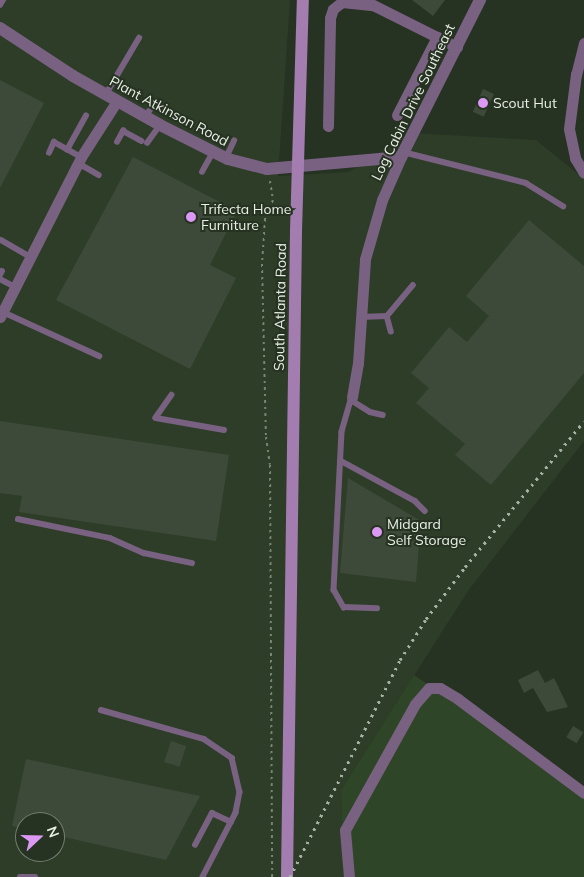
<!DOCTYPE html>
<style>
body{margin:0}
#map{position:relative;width:584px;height:877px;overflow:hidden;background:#263222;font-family:Mulish,sans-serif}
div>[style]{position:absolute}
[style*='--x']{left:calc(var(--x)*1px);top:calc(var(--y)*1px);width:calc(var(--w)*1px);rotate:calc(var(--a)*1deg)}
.built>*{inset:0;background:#2d3d28}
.green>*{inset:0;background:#2f4527}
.building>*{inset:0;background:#3e4a39;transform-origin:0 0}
.path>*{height:2px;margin-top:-1px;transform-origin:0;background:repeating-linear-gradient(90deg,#798376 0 2.5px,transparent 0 6.5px)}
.service>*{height:5.5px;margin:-2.75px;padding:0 2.75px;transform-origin:2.75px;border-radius:2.75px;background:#796181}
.minor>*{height:11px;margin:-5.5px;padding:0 5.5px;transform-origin:5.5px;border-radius:5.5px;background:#796181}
.tertiary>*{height:12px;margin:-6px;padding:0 6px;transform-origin:6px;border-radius:6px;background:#796181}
.secondary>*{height:12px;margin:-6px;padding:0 6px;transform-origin:6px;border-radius:6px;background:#a37db0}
.rail>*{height:3px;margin-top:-1.5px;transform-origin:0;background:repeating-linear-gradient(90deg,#a7b0a4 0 2.5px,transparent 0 7.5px)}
.dots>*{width:14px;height:14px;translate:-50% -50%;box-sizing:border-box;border:2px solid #263222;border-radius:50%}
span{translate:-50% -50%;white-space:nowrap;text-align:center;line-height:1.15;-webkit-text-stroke:4px #263222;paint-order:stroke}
.street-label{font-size:14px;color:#e8efe5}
.poi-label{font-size:14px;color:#e8efe5}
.left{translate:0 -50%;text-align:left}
.north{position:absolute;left:15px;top:812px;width:50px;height:50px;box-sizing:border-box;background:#263222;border:1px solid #747e70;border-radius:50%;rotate:69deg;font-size:14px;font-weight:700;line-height:20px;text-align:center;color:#e8efe5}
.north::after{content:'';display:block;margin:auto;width:18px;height:22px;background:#dc99f4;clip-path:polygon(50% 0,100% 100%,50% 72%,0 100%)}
</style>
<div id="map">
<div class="built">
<div style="clip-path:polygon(evenodd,0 0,290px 0,278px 176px,349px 172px,411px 133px,536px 140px,584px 179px,584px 441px,468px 591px,341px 790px,344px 877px,0 877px,0 0,25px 822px,55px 822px,55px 852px,25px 852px,25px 822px)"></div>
</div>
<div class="green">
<div style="clip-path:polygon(414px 675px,584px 791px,584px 877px,344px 877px,341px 790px)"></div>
</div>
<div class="building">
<div style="clip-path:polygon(412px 0,445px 0,433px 16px)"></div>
<div style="clip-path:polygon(0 80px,44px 103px,0 188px)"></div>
<div style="left:483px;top:89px;width:12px;height:25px;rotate:24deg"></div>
<div style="clip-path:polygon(133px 157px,237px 211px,210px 265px,236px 278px,190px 369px,56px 300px)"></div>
<div style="clip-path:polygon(529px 220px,584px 266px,584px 373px,491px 485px,455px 455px,465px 444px,416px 403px,429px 388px,411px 373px,449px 327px,467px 342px,489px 316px,466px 296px)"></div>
<div style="clip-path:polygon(0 421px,229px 455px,216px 541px,19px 512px,22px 496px,0 493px)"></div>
<div style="clip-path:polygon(348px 478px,421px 521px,416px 582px,340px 573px)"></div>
<div style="clip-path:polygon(538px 670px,545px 683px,554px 678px,568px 707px,547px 712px,533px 688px,524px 693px,518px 680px)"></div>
<div style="left:573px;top:726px;width:12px;height:13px;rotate:31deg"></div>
<div style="left:171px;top:741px;width:16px;height:22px;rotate:18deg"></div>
<div style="clip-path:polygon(26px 759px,200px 796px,166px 860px,55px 835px,55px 822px,25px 822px,25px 829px,12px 826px)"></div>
</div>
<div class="path">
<div style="--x:270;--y:181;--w:19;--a:81"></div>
<div style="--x:273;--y:200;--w:21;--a:113"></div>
<div style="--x:265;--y:219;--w:45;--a:93.8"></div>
<div style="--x:262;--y:264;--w:173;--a:88.7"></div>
<div style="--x:266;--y:437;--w:28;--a:82"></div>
<div style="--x:270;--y:465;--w:412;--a:89.7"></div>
</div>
<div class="service">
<div style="--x:0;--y:5;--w:6;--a:-59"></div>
<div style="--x:106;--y:94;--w:65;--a:-59.5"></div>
<div style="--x:145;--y:117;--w:19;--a:-55"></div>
<div style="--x:117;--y:142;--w:13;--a:-61"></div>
<div style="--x:123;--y:131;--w:21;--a:28"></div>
<div style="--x:147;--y:143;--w:22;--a:-54"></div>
<div style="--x:67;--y:150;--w:39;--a:-61"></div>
<div style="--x:403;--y:152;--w:127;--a:14.1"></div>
<div style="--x:526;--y:183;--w:44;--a:31.9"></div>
<div style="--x:49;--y:153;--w:12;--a:-66"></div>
<div style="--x:54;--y:142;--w:31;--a:29"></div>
<div style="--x:226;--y:158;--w:19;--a:-65"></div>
<div style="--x:78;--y:163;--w:24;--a:30"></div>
<div style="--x:202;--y:172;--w:23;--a:-61"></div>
<div style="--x:1;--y:240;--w:34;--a:30"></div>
<div style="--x:0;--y:275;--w:4;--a:-63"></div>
<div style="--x:0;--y:279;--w:17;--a:28"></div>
<div style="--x:3;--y:312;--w:106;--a:24.6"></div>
<div style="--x:387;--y:316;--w:16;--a:75"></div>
<div style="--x:360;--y:317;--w:27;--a:-2"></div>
<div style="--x:387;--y:316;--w:40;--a:-50"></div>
<div style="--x:172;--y:395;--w:28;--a:125"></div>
<div style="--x:156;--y:418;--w:69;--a:10"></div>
<div style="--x:352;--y:397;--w:36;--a:106"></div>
<div style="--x:342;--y:432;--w:158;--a:92.9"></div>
<div style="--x:334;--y:590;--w:20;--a:60"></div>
<div style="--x:344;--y:607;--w:33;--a:2"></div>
<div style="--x:351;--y:400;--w:22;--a:32"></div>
<div style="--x:370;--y:412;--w:13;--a:13"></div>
<div style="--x:341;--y:461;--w:84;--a:28.4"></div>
<div style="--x:415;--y:501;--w:14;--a:45"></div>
<div style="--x:18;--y:519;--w:94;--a:11.7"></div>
<div style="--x:110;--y:538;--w:37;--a:24"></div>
<div style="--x:144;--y:553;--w:49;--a:11.8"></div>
<div style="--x:101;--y:710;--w:107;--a:15.7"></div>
<div style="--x:204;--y:739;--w:34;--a:34"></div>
<div style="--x:232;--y:758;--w:35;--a:77"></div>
<div style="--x:240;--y:792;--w:21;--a:101"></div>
<div style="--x:236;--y:813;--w:72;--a:117.3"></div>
<div style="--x:195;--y:845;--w:36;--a:-62"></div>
<div style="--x:212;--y:813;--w:21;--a:25"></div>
<div style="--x:20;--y:877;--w:15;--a:0"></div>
</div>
<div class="minor">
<div style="--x:584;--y:43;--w:32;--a:104"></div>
<div style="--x:576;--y:74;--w:55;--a:97.3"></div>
<div style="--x:569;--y:129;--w:30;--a:78"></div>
<div style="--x:575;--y:158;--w:17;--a:59"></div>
<div style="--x:397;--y:115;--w:88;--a:-62.9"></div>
<div style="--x:328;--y:126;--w:108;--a:-88.9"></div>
<div style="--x:330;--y:18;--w:9;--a:-72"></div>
<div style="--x:333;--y:9;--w:11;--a:-38"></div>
<div style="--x:342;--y:2;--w:31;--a:6"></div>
<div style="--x:373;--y:5;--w:94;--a:26.6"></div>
<div style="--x:0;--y:317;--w:179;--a:-63.1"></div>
<div style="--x:81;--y:157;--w:67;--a:-57.3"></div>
<div style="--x:352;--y:397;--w:35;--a:-80"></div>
<div style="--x:358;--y:363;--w:104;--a:-86.1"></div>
<div style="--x:365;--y:259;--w:61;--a:-73.9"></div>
<div style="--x:382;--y:200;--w:47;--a:-66.2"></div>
<div style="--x:349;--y:877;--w:47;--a:-94.9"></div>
<div style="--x:345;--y:830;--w:144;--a:-60.9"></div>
<div style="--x:415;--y:704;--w:21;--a:-49"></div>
<div style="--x:429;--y:688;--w:11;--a:0"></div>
<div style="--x:440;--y:688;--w:21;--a:31"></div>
<div style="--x:458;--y:699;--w:157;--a:36.7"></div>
</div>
<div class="tertiary">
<div style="--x:0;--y:28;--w:87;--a:33.3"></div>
<div style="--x:73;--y:76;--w:100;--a:29.4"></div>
<div style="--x:160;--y:125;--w:76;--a:26.6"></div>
<div style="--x:228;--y:159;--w:40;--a:14.4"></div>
<div style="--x:267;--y:169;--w:135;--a:-5.1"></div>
<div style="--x:401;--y:157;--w:176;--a:-63.3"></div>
</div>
<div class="secondary">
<div style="--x:287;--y:877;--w:646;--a:-89.2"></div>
<div style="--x:296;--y:231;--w:231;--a:-88.3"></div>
</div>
<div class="rail">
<div style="--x:290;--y:877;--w:243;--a:-63.1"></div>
<div style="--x:400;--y:660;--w:49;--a:-57.6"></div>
<div style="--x:426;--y:619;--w:65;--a:-53.1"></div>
<div style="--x:465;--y:567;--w:188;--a:-50.8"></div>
</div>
<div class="dots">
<div style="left:483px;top:103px;background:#dc99f4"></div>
<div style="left:191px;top:217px;background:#dc99f4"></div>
<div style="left:377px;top:532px;background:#dc99f4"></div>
</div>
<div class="street-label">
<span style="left:413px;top:102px;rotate:-64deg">Log Cabin Drive Southeast</span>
<span style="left:169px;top:111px;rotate:28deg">Plant Atkinson Road</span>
<span style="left:280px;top:307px;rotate:-89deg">South Atlanta Road</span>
</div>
<div class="poi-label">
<span class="left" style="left:493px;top:103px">Scout Hut</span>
<span class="left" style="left:201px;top:217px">Trifecta Home<br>Furniture</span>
<span class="left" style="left:387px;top:532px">Midgard<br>Self Storage</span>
</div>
<div class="north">N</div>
</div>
